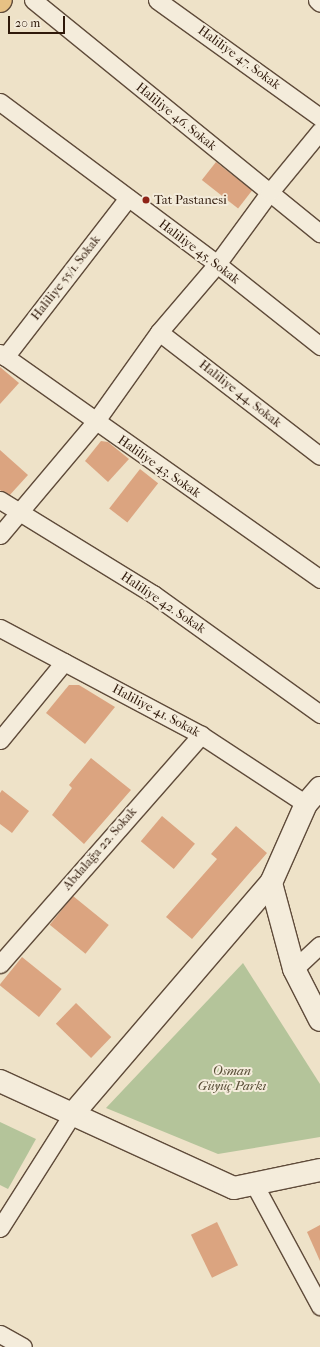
<!DOCTYPE html>
<meta charset="utf-8">
<style>
body{margin:0}
#map{position:relative;width:320px;height:1347px;overflow:hidden;background:#eee2c8;font-family:"IM FELL French Canon",serif}
div>[style]{position:absolute}
[style*='--x']{left:calc(var(--x)*1px);top:calc(var(--y)*1px);width:calc(var(--w)*1px);rotate:calc(var(--a)*1deg)}
.green>*{inset:0;background:#b4c49a}
.building>*{inset:0;background:#dba480;transform-origin:0 0}
.roads{filter:drop-shadow(1px 0 #5f4b3a) drop-shadow(-1px 0 #5f4b3a) drop-shadow(0 1px #5f4b3a) drop-shadow(0 -1px #5f4b3a)}
.minor>*{height:17px;margin:-8.5px;padding:0 8.5px;transform-origin:8.5px;border-radius:8.5px;background:#f4ecdb}
.tertiary>*{height:22px;margin:-11px;padding:0 11px;transform-origin:11px;border-radius:11px;background:#f4ecdb}
.primary>*{height:22px;margin:-11px;padding:0 11px;transform-origin:11px;border-radius:11px;background:#e7c184}
.dots>*{width:11px;height:11px;translate:-50% -50%;box-sizing:border-box;border:2px solid #f4ecdb;border-radius:50%}
span{translate:-50% -50%;white-space:nowrap;text-align:center;line-height:1.15;-webkit-text-stroke:4px #f4ecdb;paint-order:stroke}
.street-label{font-size:13px;color:#2f190a}
.poi-label{font-size:13px;color:#2f190a}
.left{translate:0 -50%;text-align:left}
.park-label{font-size:13px;color:#574c35;font-style:italic}
.scale{position:absolute;left:8px;top:16px;width:57px;height:18px;box-sizing:border-box;border:2px solid #2f190a;border-top:0;padding-left:5px;font-size:12px;line-height:14px;white-space:nowrap;color:#2f190a;-webkit-text-stroke:3px #f4ecdb;paint-order:stroke}
</style>
<div id="map">
<div class="green">
<div style="clip-path:polygon(243px 963px,320px 1084px,320px 1137px,218px 1154px,106px 1108px)"></div>
<div style="clip-path:polygon(0 1122px,36px 1139px,8px 1189px,0 1185px)"></div>
</div>
<div class="building">
<div style="left:216px;top:162px;width:46px;height:23px;rotate:38deg"></div>
<div style="clip-path:polygon(0 367px,19px 383px,0 404px)"></div>
<div style="clip-path:polygon(101px 441px,108px 442px,129px 459px,108px 482px,85px 461px)"></div>
<div style="clip-path:polygon(0 450px,28px 475px,8px 497px,0 490px)"></div>
<div style="left:140px;top:469px;width:23px;height:50px;rotate:38deg"></div>
<div style="clip-path:polygon(69px 685px,79px 685px,115px 707px,85px 744px,46px 713px)"></div>
<div style="clip-path:polygon(91px 758px,131px 790px,84px 844px,52px 815px,72px 788px,69px 785px)"></div>
<div style="clip-path:polygon(2px 790px,29px 811px,12px 833px,0 824px,0 793px)"></div>
<div style="left:162px;top:816px;width:43px;height:33px;rotate:40deg"></div>
<div style="clip-path:polygon(236px 826px,267px 853px,192px 939px,166px 917px,217px 859px,211px 854px)"></div>
<div style="left:73px;top:896px;width:46px;height:37px;rotate:39deg"></div>
<div style="left:22px;top:957px;width:51px;height:36px;rotate:39deg"></div>
<div style="left:76px;top:1003px;width:49px;height:29px;rotate:44deg"></div>
<div style="left:217px;top:1222px;width:48px;height:29px;rotate:64deg"></div>
<div style="clip-path:polygon(320px 1225px,320px 1261px,307px 1232px)"></div>
</div>
<div class="roads">
<div class="minor">
<div style="--x:33;--y:0;--w:370;--a:39.1"></div>
<div style="--x:157;--y:0;--w:201;--a:35.7"></div>
<div style="--x:317;--y:0;--w:4;--a:45"></div>
<div style="--x:0;--y:102;--w:271;--a:36.7"></div>
<div style="--x:217;--y:264;--w:132;--a:38.5"></div>
<div style="--x:159;--y:332;--w:203;--a:37.6"></div>
<div style="--x:0;--y:353;--w:392;--a:35.2"></div>
<div style="--x:5;--y:357;--w:201;--a:-52.3"></div>
<div style="--x:0;--y:500;--w:180;--a:31.6"></div>
<div style="--x:153;--y:594;--w:206;--a:35.7"></div>
<div style="--x:0;--y:535;--w:148;--a:-49.9"></div>
<div style="--x:95;--y:422;--w:110;--a:-54.6"></div>
<div style="--x:159;--y:332;--w:89;--a:-49.5"></div>
<div style="--x:217;--y:264;--w:88;--a:-53.8"></div>
<div style="--x:269;--y:193;--w:80;--a:-50.6"></div>
<div style="--x:0;--y:628;--w:228;--a:28"></div>
<div style="--x:201;--y:735;--w:126;--a:33.3"></div>
<div style="--x:0;--y:740;--w:101;--a:-50.6"></div>
<div style="--x:0;--y:964;--w:305;--a:-48.7"></div>
<div style="--x:294;--y:969;--w:35;--a:-43"></div>
<div style="--x:254;--y:1184;--w:139;--a:61.6"></div>
<div style="--x:0;--y:1228;--w:133;--a:-57.6"></div>
<div style="--x:0;--y:1334;--w:26;--a:29"></div>
</div>
<div class="tertiary">
<div style="--x:320;--y:788;--w:21;--a:131"></div>
<div style="--x:306;--y:804;--w:86;--a:113.9"></div>
<div style="--x:271;--y:883;--w:89;--a:75"></div>
<div style="--x:294;--y:969;--w:57;--a:63"></div>
<div style="--x:0;--y:1081;--w:257;--a:24.6"></div>
<div style="--x:234;--y:1188;--w:88;--a:-11.8"></div>
<div style="--x:71;--y:1116;--w:307;--a:-49.4"></div>
</div>
<div class="primary">
<div style="--x:0;--y:1;--w:1;--a:-45"></div>
</div>
</div>
<div class="dots">
<div style="left:146px;top:200px;background:#8f2418"></div>
</div>
<div class="street-label">
<span style="left:239px;top:58px;rotate:36deg">Haliliye 47. Sokak</span>
<span style="left:176px;top:117px;rotate:39deg">Haliliye 46. Sokak</span>
<span style="left:199px;top:252px;rotate:37deg">Haliliye 45. Sokak</span>
<span style="left:66px;top:278px;rotate:-52deg">Haliliye 55/1. Sokak</span>
<span style="left:240px;top:394px;rotate:38deg">Haliliye 44. Sokak</span>
<span style="left:159px;top:467px;rotate:35deg">Haliliye 43. Sokak</span>
<span style="left:163px;top:603px;rotate:34deg">Haliliye 42. Sokak</span>
<span style="left:156px;top:711px;rotate:28deg">Haliliye 41. Sokak</span>
<span style="left:100px;top:849px;rotate:-49deg">Abdalağa 22. Sokak</span>
</div>
<div class="poi-label">
<span class="left" style="left:154px;top:200px">Tat Pastanesi</span>
</div>
<div class="park-label">
<span style="left:232px;top:1079px">Osman<br>Güyüç Parkı</span>
</div>
<div class="scale">20 m</div>
</div>
